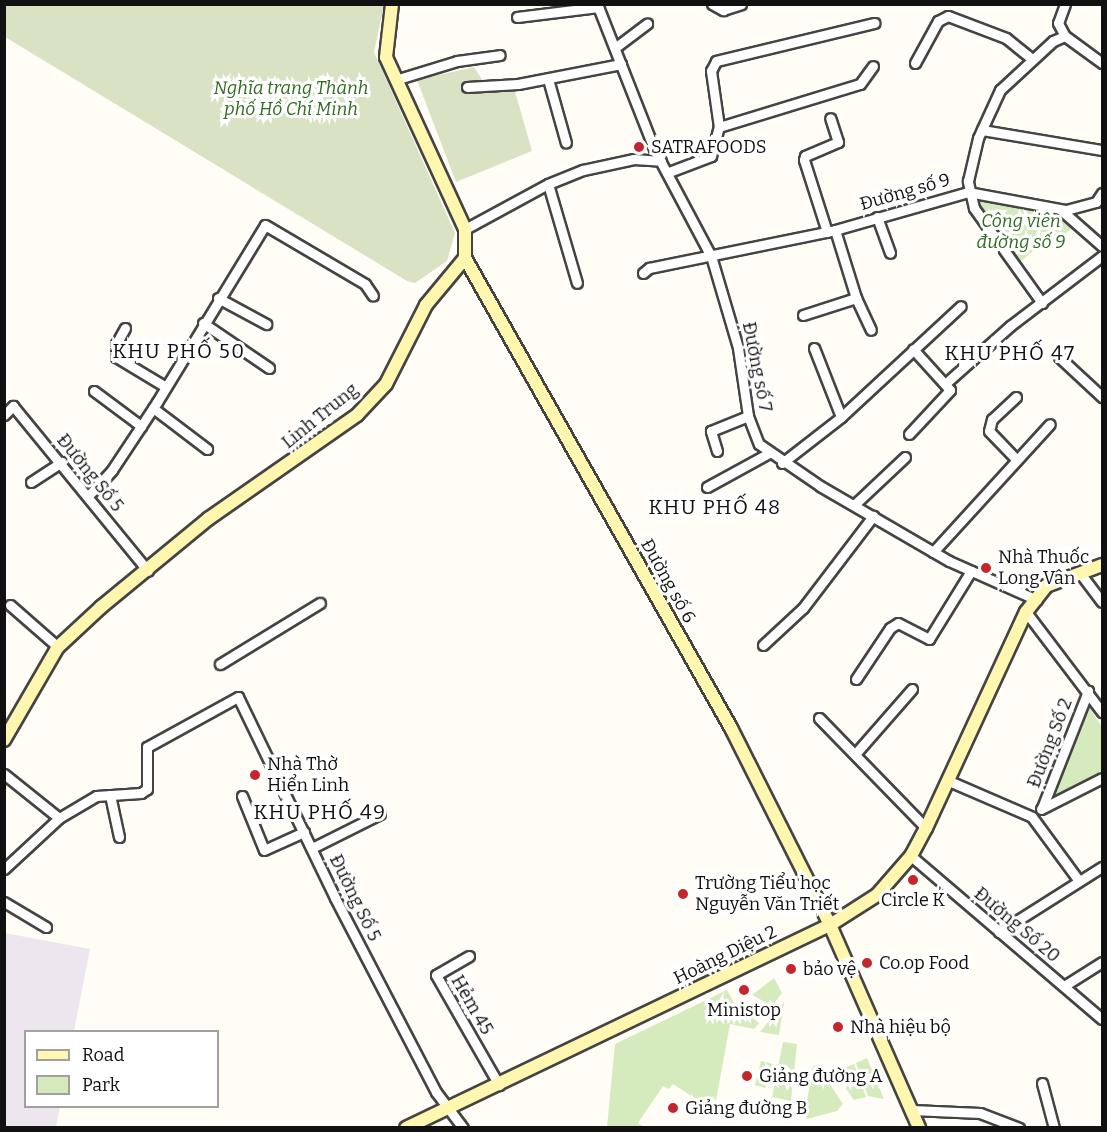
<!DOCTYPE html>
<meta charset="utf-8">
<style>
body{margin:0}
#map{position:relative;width:1107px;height:1132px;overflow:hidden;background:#fffdf5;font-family:Bitter,serif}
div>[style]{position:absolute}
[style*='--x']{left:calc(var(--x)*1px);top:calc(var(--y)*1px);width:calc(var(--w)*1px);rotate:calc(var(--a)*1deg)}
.industrial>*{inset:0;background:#eee6ef}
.green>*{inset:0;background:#d5ebbd;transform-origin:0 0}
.cemetery>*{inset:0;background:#d9e3c4}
.roads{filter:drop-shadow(2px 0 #444) drop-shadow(-2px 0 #444) drop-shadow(0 2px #444) drop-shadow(0 -2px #444)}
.street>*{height:9px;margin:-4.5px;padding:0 4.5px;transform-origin:4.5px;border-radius:4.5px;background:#fff}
.secondary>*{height:12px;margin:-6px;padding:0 6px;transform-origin:6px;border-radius:6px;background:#fff6b0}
.dots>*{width:16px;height:16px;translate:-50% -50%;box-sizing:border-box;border:3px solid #fff;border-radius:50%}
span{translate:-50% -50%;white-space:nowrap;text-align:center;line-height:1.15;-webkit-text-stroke:6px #fff;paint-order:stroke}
.park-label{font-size:18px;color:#2f6b1f;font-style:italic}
.poi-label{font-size:18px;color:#111}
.left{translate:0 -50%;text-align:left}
.street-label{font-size:18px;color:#111}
.neighbourhood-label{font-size:20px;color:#111;letter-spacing:1.5px}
.frame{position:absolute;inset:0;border:6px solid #111;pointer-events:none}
.legend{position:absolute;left:24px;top:1030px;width:195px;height:78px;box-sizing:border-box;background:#fff;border:2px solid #a0a0a0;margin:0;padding:8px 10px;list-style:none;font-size:18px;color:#111}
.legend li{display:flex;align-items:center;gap:12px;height:30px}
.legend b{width:30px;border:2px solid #a0a0a0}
</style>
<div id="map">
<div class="industrial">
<div style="clip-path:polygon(5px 933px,90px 949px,74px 1031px,26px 1032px,26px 1106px,60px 1107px,56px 1127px,5px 1127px)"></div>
</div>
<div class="green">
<div style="clip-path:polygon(980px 198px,1062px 219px,1075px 226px,1048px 247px,1043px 242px,1017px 265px,976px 207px)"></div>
<div style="clip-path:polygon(1089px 707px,1102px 727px,1102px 776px,1042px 808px)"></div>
<div style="clip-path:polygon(774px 978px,782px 993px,772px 1006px,752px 995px)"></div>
<div style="clip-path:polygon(727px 990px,734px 1003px,759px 1023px,754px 1029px,730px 1024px,714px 1111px,673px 1084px,669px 1089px,663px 1086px,638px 1123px,644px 1127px,607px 1127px,615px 1044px)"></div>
<div style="clip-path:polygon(784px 1002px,779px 1035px,760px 1032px)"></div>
<div style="clip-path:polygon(783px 1042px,797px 1044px,791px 1101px,772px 1097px)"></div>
<div style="clip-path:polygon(867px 1058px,884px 1099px,868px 1096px,856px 1063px)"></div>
<div style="left:761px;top:1061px;width:12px;height:25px;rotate:14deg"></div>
<div style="clip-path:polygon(854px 1064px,866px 1097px,854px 1100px,834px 1072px)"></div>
<div style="clip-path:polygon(817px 1065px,843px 1104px,837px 1111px,807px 1119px,805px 1113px,813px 1066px)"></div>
</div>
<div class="cemetery">
<div style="clip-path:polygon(4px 5px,384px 5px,374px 52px,455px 233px,447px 261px,415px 283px,407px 281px,5px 37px)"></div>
<div style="clip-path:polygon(474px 67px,483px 81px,512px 81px,532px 151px,456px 182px,417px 80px)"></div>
</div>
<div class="roads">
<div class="street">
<div style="--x:597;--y:4;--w:156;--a:68.5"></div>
<div style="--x:654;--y:149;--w:121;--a:62"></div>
<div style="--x:711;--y:256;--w:96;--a:73.6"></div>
<div style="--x:738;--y:348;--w:69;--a:81.6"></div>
<div style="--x:748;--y:416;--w:30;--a:69"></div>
<div style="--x:759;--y:444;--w:74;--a:34.5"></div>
<div style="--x:820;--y:486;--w:149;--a:30.2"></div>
<div style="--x:949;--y:561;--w:96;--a:23.9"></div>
<div style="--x:712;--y:4;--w:13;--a:29"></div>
<div style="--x:723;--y:10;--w:19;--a:-18"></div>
<div style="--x:1065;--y:4;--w:20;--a:110"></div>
<div style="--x:1058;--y:23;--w:15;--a:62"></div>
<div style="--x:517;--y:17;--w:82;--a:-7"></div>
<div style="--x:616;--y:47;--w:39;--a:-37"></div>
<div style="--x:915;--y:63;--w:48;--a:-61.3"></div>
<div style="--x:938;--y:21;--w:11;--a:-27"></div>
<div style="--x:948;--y:16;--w:62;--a:20.8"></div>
<div style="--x:1006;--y:38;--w:33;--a:39"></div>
<div style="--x:548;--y:79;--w:66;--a:74.3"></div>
<div style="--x:395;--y:80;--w:65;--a:-17"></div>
<div style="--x:457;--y:61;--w:43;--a:-7.9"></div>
<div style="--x:467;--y:87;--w:51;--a:-3.4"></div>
<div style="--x:518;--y:84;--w:105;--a:-11"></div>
<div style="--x:719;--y:127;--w:57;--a:-98.1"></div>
<div style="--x:711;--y:71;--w:11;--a:-63"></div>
<div style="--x:716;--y:61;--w:163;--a:-13.5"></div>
<div style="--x:982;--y:130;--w:122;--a:9.5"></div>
<div style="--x:669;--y:172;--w:45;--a:-20.9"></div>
<div style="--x:711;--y:156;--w:30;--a:-75"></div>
<div style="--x:719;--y:127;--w:147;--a:-17"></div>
<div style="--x:860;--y:84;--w:22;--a:-54"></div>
<div style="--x:548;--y:184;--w:103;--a:73.7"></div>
<div style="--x:1061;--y:210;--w:55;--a:41.3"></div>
<div style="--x:877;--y:217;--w:38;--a:70"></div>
<div style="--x:465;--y:229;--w:94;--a:-28.5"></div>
<div style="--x:548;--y:184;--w:38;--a:-22"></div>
<div style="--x:583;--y:170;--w:52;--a:-12.2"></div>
<div style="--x:634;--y:159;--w:27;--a:4"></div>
<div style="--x:835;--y:230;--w:71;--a:72.8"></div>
<div style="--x:856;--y:298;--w:35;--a:65"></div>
<div style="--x:827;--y:232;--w:76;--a:-107.7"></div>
<div style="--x:804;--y:160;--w:4;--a:-76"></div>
<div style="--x:805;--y:156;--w:36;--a:-23"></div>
<div style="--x:838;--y:142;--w:25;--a:-108"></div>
<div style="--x:643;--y:273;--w:8;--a:-40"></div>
<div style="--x:649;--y:268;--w:190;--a:-11.5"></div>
<div style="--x:835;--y:230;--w:138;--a:-15.9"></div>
<div style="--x:968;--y:192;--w:100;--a:10.4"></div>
<div style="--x:1066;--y:210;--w:31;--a:-15"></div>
<div style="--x:1096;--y:202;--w:11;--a:-56"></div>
<div style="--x:218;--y:298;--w:55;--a:28.4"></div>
<div style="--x:1042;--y:303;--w:117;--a:-125.6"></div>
<div style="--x:974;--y:208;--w:28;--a:-103"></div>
<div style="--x:968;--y:181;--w:44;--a:-76.9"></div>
<div style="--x:978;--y:138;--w:53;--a:-65.4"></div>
<div style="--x:1000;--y:90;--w:72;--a:-42.8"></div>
<div style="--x:1053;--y:41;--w:13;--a:-23"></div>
<div style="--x:1065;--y:36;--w:46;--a:36.1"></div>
<div style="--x:803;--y:315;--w:56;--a:-17.8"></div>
<div style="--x:203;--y:323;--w:80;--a:34.3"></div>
<div style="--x:125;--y:328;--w:18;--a:119"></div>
<div style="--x:116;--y:344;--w:13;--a:90"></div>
<div style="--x:116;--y:357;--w:58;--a:31"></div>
<div style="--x:814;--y:348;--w:74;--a:68.6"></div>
<div style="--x:1059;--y:357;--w:59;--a:42.9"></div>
<div style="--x:946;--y:383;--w:86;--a:-41.7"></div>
<div style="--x:1010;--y:326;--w:116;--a:-37.3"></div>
<div style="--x:94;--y:391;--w:59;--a:36.7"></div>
<div style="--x:1016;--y:397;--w:33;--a:137"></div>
<div style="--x:992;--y:419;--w:12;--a:104"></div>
<div style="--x:989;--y:431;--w:40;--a:46"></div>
<div style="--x:153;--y:408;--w:68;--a:37.2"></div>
<div style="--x:4;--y:415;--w:13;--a:-45"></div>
<div style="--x:13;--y:406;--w:213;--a:50.7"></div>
<div style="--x:909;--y:434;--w:60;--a:-47"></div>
<div style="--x:950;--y:390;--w:55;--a:-132.1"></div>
<div style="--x:717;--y:451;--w:21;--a:-107"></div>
<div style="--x:711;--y:431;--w:40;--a:-22"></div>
<div style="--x:782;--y:463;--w:75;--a:-37.9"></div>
<div style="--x:841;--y:417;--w:163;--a:-42.8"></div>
<div style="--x:31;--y:482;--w:37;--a:-33"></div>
<div style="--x:707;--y:487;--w:71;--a:-28.7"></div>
<div style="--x:88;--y:496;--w:35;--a:-47"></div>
<div style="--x:112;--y:470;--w:82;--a:-56.5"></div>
<div style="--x:157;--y:402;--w:207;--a:-58.6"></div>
<div style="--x:265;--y:225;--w:116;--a:30.5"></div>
<div style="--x:365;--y:284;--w:14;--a:56"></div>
<div style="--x:854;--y:505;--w:70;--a:-43.3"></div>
<div style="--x:933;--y:552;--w:173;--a:-47.6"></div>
<div style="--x:1080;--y:573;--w:36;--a:53"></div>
<div style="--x:10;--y:605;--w:64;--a:41.2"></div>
<div style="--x:1026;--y:612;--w:126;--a:52.8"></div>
<div style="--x:763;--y:645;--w:54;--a:-42.8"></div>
<div style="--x:803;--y:608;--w:116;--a:-52.7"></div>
<div style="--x:220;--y:664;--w:117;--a:-31.4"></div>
<div style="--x:856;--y:679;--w:61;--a:-56.3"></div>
<div style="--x:890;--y:628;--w:9;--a:-32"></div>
<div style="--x:898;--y:623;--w:35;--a:27"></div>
<div style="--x:929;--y:639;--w:80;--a:-58.3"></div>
<div style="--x:819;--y:718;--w:153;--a:45.8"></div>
<div style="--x:856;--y:753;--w:85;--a:-48.8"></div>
<div style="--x:4;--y:774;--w:70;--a:38.7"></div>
<div style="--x:949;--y:781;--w:90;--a:23.4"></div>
<div style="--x:1032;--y:817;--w:79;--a:53.7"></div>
<div style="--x:110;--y:795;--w:43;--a:77.9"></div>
<div style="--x:242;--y:796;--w:58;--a:67.8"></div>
<div style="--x:264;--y:850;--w:44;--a:-24.2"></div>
<div style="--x:1042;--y:808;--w:126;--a:-68.5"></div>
<div style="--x:1041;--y:809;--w:68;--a:-26.9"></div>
<div style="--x:312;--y:848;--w:76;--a:-26.6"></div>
<div style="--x:911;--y:856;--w:251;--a:40.5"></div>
<div style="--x:4;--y:869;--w:75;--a:-42.8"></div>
<div style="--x:59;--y:818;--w:43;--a:-30.7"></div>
<div style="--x:96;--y:796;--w:45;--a:-3.8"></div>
<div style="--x:141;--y:793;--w:7;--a:-34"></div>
<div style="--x:147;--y:789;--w:42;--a:-90"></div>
<div style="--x:147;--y:747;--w:104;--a:-28.8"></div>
<div style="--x:238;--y:697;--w:223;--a:64.2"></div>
<div style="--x:335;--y:898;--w:219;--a:62.5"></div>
<div style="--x:436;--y:1092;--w:45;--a:53.1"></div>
<div style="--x:4;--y:902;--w:49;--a:30.8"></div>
<div style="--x:999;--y:932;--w:122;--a:-32.3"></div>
<div style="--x:469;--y:956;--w:38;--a:150"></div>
<div style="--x:436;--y:975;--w:127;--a:60.2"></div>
<div style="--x:1064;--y:986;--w:45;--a:-32.3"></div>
<div style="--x:1042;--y:1083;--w:47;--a:75.1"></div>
<div style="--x:912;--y:1110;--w:68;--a:2.5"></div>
<div style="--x:980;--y:1113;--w:42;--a:21"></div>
</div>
<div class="secondary">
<div style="--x:465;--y:258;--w:540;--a:60.49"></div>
<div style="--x:731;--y:728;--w:220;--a:63.3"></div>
<div style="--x:830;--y:925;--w:222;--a:66.3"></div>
<div style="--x:4;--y:740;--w:108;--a:-59.9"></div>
<div style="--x:58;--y:647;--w:59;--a:-42.9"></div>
<div style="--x:101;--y:607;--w:139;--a:-39.4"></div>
<div style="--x:208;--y:519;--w:182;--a:-34.9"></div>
<div style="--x:357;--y:415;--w:42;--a:-46.9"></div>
<div style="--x:386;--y:384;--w:89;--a:-63.1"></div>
<div style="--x:426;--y:305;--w:61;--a:-50.3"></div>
<div style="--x:465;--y:258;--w:29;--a:-90"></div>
<div style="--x:465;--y:229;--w:189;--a:-114.7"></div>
<div style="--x:386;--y:57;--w:53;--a:-83.5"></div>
<div style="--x:406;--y:1128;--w:470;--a:-25.6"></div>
<div style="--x:830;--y:925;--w:56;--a:-32.6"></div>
<div style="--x:877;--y:895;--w:52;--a:-48.9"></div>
<div style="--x:911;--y:856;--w:32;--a:-62"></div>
<div style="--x:926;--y:828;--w:238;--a:-65.2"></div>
<div style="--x:1026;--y:612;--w:33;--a:-52"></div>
<div style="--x:1046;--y:586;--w:60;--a:-20.6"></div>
</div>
</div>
<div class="dots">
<div style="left:639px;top:147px;background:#c4262e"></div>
<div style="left:986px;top:568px;background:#c4262e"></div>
<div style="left:255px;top:775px;background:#c4262e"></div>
<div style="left:913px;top:880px;background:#c4262e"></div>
<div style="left:683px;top:894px;background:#c4262e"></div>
<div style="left:867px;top:963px;background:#c4262e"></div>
<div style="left:791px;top:969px;background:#c4262e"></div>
<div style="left:744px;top:990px;background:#c4262e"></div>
<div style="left:838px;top:1027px;background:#c4262e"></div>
<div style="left:747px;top:1076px;background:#c4262e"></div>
<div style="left:673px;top:1108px;background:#c4262e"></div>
</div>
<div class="park-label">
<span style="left:291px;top:99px">Nghĩa trang Thành<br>phố Hồ Chí Minh</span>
<span style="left:1021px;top:232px">Công viên<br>đường số 9</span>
</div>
<div class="poi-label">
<span class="left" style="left:651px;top:147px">SATRAFOODS</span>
<span class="left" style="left:998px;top:568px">Nhà Thuốc<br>Long Vân</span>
<span class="left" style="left:267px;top:775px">Nhà Thờ<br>Hiển Linh</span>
<span class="left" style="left:695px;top:894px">Trường Tiểu học<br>Nguyễn Văn Triết</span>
<span style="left:913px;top:900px">Circle K</span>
<span class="left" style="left:879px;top:963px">Co.op Food</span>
<span class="left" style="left:803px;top:969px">bảo vệ</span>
<span style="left:744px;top:1010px">Ministop</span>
<span class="left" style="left:850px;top:1027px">Nhà hiệu bộ</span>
<span class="left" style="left:759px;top:1076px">Giảng đường A</span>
<span class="left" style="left:685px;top:1108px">Giảng đường B</span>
</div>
<div class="street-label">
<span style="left:905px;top:192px;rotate:-16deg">Đường số 9</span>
<span style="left:757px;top:367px;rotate:79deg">Đường số 7</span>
<span style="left:320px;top:416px;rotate:-39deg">Linh Trung</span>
<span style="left:90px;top:473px;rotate:51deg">Đường Số 5</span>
<span style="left:668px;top:581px;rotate:61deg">Đường số 6</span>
<span style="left:1050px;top:743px;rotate:-69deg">Đường Số 2</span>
<span style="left:355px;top:898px;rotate:64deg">Đường Số 5</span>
<span style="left:1017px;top:925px;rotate:40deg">Đường Số 20</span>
<span style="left:725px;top:955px;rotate:-26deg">Hoàng Diệu 2</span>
<span style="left:472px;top:1005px;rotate:60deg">Hẻm 45</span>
</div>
<div class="neighbourhood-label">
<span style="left:179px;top:351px">KHU PHỐ 50</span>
<span style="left:1010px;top:353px">KHU PHỐ 47</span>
<span style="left:715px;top:507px">KHU PHỐ 48</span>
<span style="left:320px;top:812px">KHU PHỐ 49</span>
</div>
<div class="frame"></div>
<ul class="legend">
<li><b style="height:8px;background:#fff6b0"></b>Road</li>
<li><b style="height:16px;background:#d5ebbd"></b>Park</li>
</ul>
</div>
